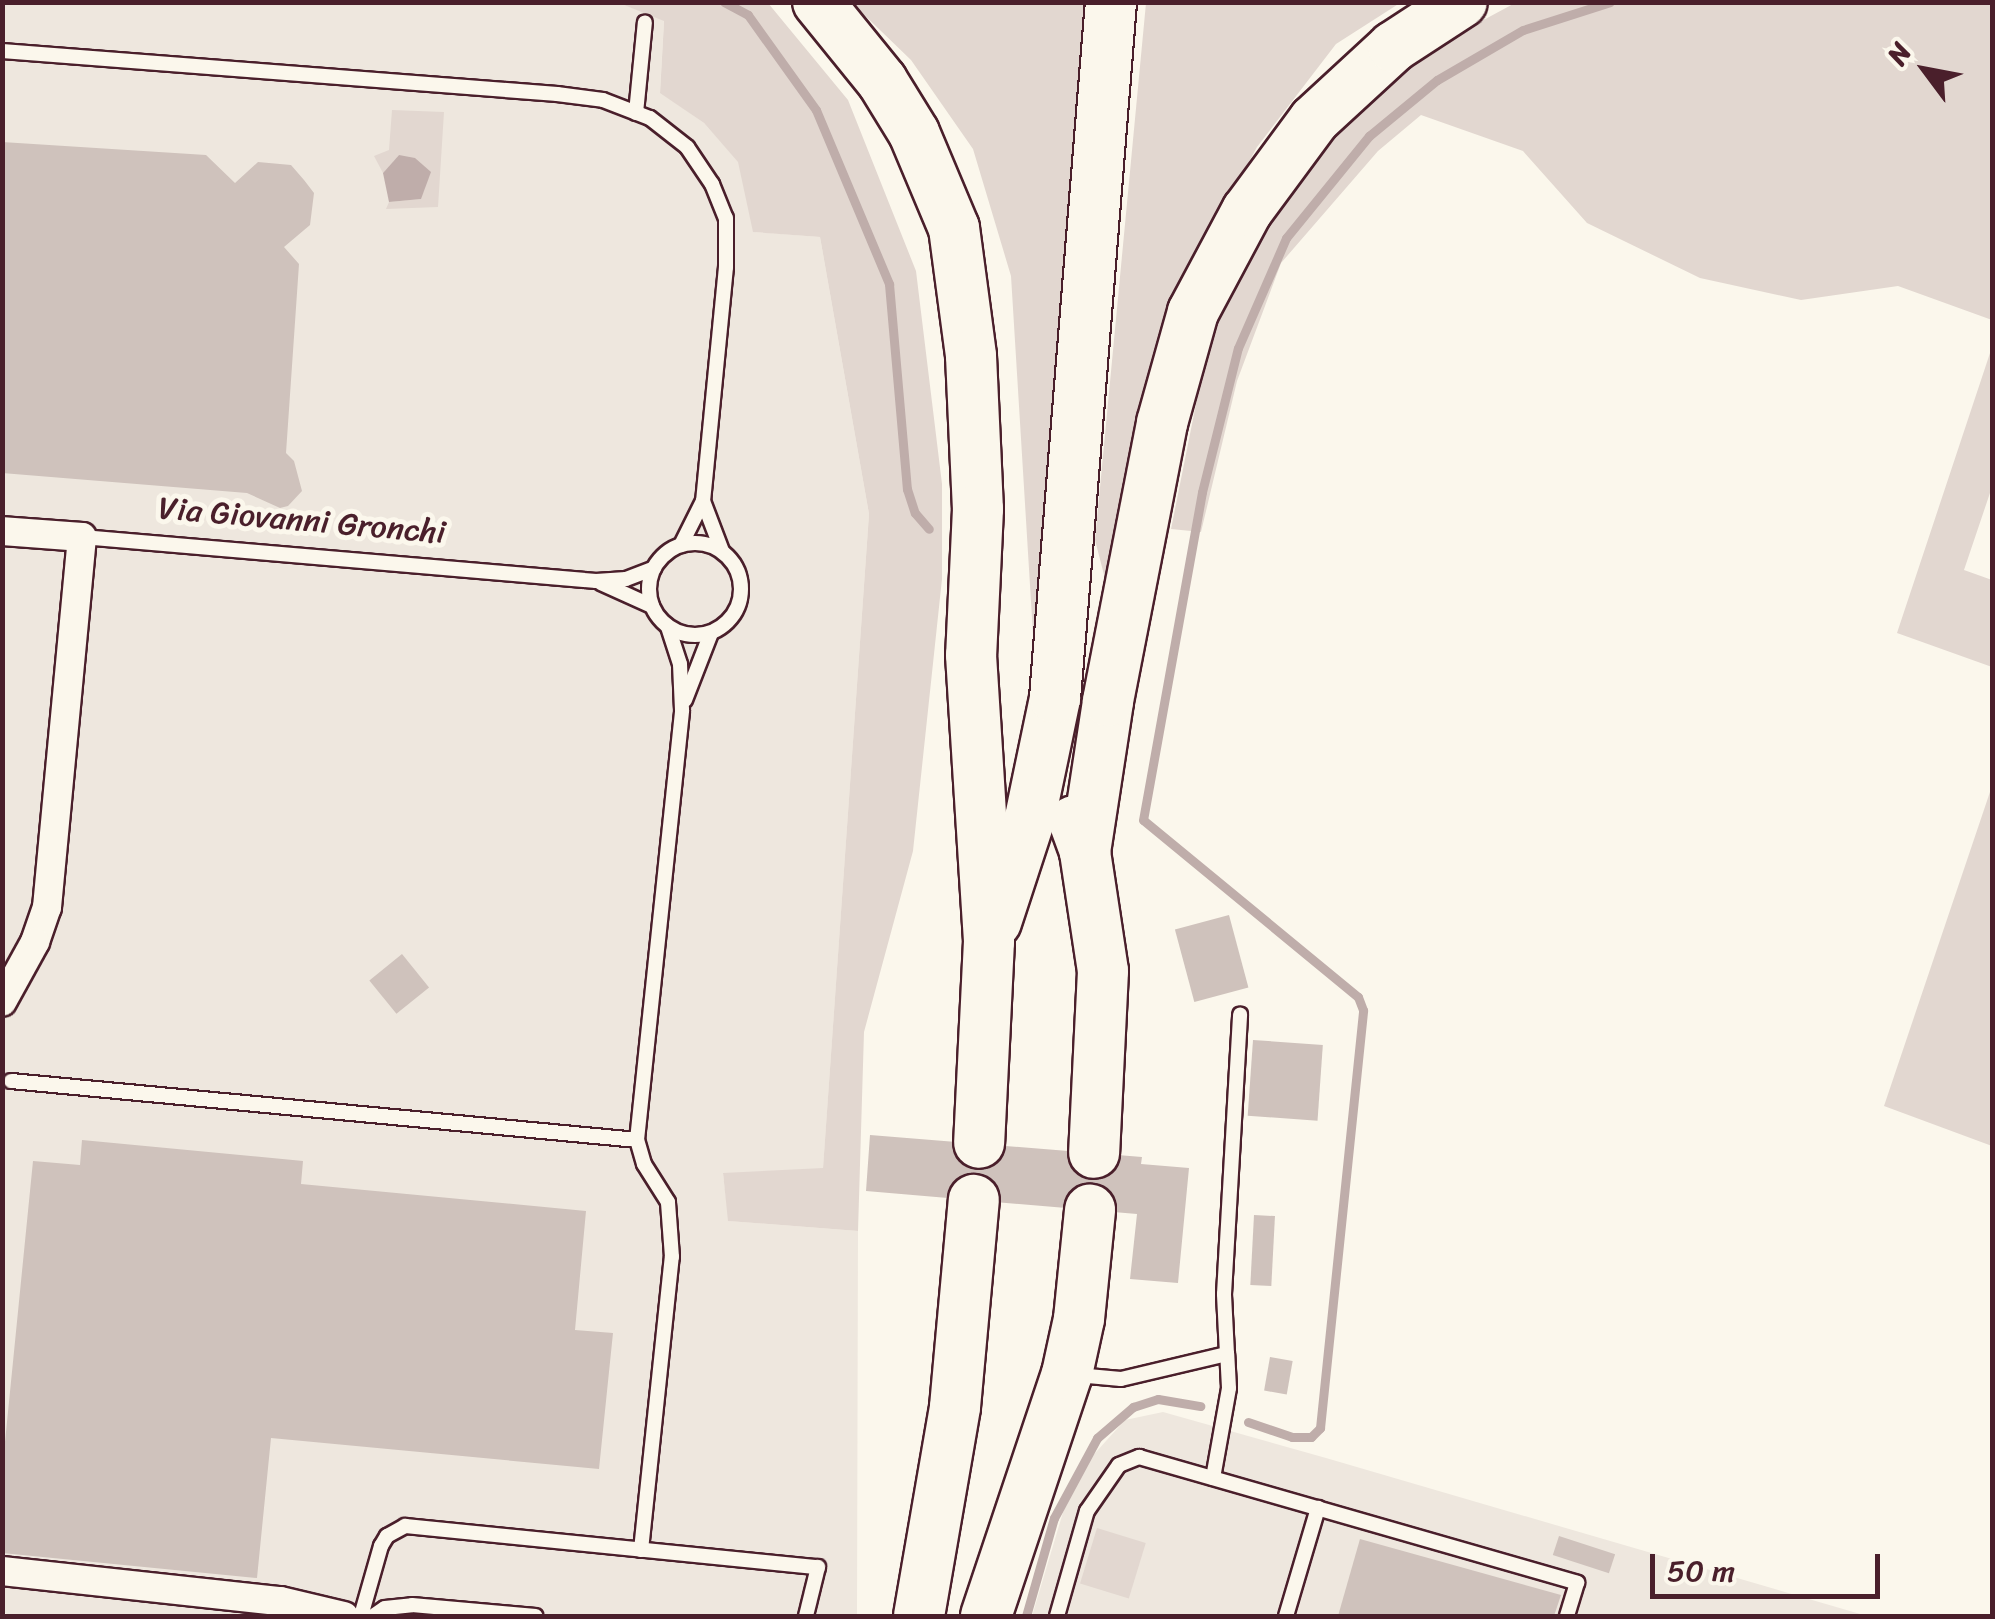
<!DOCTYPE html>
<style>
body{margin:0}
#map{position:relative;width:1995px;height:1619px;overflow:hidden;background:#fbf7ec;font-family:Sriracha,sans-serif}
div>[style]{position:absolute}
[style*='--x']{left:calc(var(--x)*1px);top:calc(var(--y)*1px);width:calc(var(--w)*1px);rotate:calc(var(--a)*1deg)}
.built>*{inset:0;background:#eee7de}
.green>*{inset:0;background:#e2d7d0;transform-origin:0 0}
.water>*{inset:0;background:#bfadaa}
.stream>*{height:9px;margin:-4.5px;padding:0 4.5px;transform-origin:4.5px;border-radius:4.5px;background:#bfadaa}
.building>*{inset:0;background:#cfc2bc;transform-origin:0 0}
.roads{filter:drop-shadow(2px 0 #4a1f2b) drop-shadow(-2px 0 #4a1f2b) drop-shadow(0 2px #4a1f2b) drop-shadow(0 -2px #4a1f2b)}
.lane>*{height:14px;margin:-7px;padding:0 7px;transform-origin:7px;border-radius:7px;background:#fbf7ec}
.lane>.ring{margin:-7px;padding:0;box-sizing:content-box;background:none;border:14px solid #fbf7ec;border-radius:50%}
.street>*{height:28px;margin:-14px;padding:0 14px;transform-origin:14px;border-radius:14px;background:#fbf7ec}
.highway>*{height:50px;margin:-25px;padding:0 25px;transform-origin:25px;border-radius:25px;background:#fbf7ec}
span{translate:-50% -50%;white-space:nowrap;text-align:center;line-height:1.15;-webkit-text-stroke:10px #fbf7ec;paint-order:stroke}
.street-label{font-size:32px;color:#4a1f2b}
.frame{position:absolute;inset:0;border:5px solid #4a1f2b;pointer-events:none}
.north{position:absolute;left:1875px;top:20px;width:100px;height:100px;-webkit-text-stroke:8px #fbf7ec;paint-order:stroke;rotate:302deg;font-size:28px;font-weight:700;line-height:40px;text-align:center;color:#4a1f2b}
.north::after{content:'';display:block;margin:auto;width:35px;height:45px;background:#4a1f2b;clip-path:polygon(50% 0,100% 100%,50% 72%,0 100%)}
.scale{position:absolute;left:1650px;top:1554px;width:230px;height:45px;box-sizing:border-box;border:5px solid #4a1f2b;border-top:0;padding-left:12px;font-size:30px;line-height:35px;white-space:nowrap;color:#4a1f2b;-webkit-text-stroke:8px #fbf7ec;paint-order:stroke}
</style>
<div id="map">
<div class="built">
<div style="clip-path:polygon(2px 3px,619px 3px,664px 20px,660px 92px,704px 123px,739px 162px,754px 232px,820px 237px,869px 514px,823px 1169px,723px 1174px,729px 1221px,858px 1231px,857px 1616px,11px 1616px,3px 1612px)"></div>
<div style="clip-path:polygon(1163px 1412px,1326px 1458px,1867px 1616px,1032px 1616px,1064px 1509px,1087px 1462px,1125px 1420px)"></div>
</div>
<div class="green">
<div style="clip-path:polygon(619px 3px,768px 3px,848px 100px,916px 271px,942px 484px,942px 579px,913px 851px,864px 1032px,858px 1231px,728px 1221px,723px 1173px,823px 1168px,869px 514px,820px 237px,753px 232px,738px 162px,704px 123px,660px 93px,664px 21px)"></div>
<div style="clip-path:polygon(852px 3px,1094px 3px,1048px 645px,1033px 634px,1011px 276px,973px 149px,911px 60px)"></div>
<div style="clip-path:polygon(1146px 3px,1400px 3px,1336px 44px,1257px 147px,1201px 250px,1110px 598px,1095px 540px)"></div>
<div style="clip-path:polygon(1515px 3px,1992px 3px,1992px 320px,1898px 286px,1801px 300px,1700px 278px,1587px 223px,1523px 151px,1421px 115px,1378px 151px,1281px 263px,1237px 381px,1201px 532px,1171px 529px,1209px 339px,1267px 218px,1331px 130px,1428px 50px)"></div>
<div style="clip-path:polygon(392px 110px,444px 112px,438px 207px,386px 209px,389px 202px,421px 199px,399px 155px,383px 173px,374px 156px,389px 150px)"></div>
<div style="clip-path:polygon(1992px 347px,1992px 487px,1964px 570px,1992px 580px,1992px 667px,1897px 633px)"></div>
<div style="clip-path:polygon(1992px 786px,1992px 1146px,1884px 1106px)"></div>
<div style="left:1097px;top:1528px;width:51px;height:58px;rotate:17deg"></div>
</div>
<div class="water">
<div style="clip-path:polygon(399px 155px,415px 158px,431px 172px,421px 199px,389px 202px,383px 173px)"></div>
</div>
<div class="stream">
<div style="--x:724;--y:2;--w:27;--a:28"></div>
<div style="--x:748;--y:15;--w:117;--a:54.4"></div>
<div style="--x:816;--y:110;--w:189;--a:67.2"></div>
<div style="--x:889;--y:284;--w:206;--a:85"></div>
<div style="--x:907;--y:489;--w:25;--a:72"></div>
<div style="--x:915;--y:513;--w:21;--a:49"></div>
<div style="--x:1248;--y:1422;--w:46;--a:18.8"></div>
<div style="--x:1292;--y:1437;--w:19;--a:0"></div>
<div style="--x:1311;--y:1437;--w:13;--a:-45"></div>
<div style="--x:1320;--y:1428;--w:420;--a:-84.1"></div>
<div style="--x:1363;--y:1010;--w:14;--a:-111"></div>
<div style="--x:1358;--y:997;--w:278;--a:-140.5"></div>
<div style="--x:1143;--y:820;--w:333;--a:-79.8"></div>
<div style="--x:1202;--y:492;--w:148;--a:-76"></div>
<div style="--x:1238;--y:348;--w:120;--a:-66.4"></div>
<div style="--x:1286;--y:238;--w:132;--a:-50.9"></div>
<div style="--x:1369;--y:136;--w:88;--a:-39.5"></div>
<div style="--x:1437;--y:80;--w:99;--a:-30.2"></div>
<div style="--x:1523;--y:30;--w:91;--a:-17.8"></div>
<div style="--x:1026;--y:1616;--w:102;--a:-74.1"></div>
<div style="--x:1054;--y:1518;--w:91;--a:-61.7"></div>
<div style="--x:1097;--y:1438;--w:48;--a:-40.7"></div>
<div style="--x:1133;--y:1407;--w:26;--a:-18"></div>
<div style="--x:1158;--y:1399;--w:43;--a:9.5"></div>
</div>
<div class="building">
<div style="clip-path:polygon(2px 142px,206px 155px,235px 183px,258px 162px,291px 165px,304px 180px,314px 193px,310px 225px,284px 247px,299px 264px,286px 453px,294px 461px,302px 491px,288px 506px,280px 508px,247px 493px,2px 473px)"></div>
<div style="left:1229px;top:915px;width:75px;height:56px;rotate:75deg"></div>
<div style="left:402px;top:954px;width:43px;height:42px;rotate:51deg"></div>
<div style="left:1253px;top:1040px;width:70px;height:76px;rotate:4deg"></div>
<div style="clip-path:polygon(870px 1135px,1142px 1157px,1141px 1164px,1189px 1168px,1178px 1283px,1130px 1279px,1137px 1214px,866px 1191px)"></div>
<div style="clip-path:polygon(82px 1140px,303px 1161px,301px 1184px,586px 1211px,575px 1330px,613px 1333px,599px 1469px,271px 1438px,257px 1578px,2px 1553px,2px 1472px,33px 1161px,80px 1165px)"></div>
<div style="left:1254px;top:1215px;width:21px;height:70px;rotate:3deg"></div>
<div style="left:1270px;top:1357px;width:23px;height:34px;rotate:10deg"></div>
<div style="left:1559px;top:1536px;width:59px;height:20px;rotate:18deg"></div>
<div style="clip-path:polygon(1360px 1539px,1561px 1595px,1554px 1616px,1338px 1616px)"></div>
</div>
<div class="roads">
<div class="lane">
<div style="--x:2;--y:51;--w:557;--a:4.43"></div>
<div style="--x:557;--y:94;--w:46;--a:7.4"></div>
<div style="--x:603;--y:100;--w:50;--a:21"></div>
<div style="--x:650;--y:118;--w:47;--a:38.1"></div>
<div style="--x:687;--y:147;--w:45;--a:56"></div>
<div style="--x:712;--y:184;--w:37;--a:68"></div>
<div style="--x:726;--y:218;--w:49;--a:90"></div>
<div style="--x:726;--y:267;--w:235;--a:95.6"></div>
<div style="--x:703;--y:501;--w:49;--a:116.6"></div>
<div style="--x:636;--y:113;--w:91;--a:-84.4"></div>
<div style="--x:703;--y:501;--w:53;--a:69.2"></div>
<div style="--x:82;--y:537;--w:516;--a:4.89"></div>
<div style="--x:596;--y:581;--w:30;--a:-4"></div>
<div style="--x:626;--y:579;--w:30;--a:-21"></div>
<div class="ring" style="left:649px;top:543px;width:78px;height:78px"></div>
<div style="--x:601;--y:583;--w:56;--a:24.3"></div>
<div style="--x:685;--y:700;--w:72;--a:-68.8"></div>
<div style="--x:11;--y:1081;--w:629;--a:5.38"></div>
<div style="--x:1077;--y:1375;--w:44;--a:5.2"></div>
<div style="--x:1121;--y:1379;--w:109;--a:-13.3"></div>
<div style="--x:1227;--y:1354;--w:60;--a:-92.9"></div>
<div style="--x:1224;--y:1294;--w:280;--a:-86.7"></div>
<div style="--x:1213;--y:1478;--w:91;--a:-79.9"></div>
<div style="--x:1229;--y:1388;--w:34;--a:-93"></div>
<div style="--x:641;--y:1550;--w:295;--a:-84"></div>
<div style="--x:672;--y:1257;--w:55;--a:-94.2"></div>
<div style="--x:668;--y:1202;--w:45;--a:-122.3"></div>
<div style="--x:644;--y:1164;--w:25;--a:-106"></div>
<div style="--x:637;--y:1140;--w:432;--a:-84"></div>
<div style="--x:682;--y:710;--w:46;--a:-92.5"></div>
<div style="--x:680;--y:664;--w:40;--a:-108"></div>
<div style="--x:361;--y:1616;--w:73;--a:-74.1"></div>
<div style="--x:381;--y:1546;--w:12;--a:-59"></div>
<div style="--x:387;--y:1536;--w:21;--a:-29"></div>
<div style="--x:405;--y:1526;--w:415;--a:5.7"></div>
<div style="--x:818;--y:1567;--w:50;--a:103.8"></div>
<div style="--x:373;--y:1616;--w:14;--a:-34"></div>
<div style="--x:385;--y:1608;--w:27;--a:-6"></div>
<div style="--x:412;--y:1605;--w:124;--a:5.1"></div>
<div style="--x:1057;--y:1616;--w:109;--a:-74.1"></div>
<div style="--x:1087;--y:1511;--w:56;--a:-55.2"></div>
<div style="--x:1119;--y:1465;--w:22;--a:-22"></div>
<div style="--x:1139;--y:1457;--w:456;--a:16"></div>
<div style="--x:1577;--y:1583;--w:34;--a:107"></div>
<div style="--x:1286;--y:1616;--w:113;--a:-73.5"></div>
</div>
<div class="street">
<div style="--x:2;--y:531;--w:80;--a:4.3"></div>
<div style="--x:82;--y:537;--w:372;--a:95.4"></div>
<div style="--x:47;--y:907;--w:37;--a:109"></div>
<div style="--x:35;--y:942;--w:68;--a:118.8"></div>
<div style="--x:2;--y:1571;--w:280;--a:6.2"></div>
<div style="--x:280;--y:1601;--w:66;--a:13.2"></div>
</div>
<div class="highway">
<div style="--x:818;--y:2;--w:102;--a:51"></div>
<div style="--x:882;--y:81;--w:61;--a:58.4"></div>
<div style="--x:914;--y:133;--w:103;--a:67.2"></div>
<div style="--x:954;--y:228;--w:129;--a:82.4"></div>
<div style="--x:971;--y:356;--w:153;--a:87.4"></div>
<div style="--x:978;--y:509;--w:146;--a:92.7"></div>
<div style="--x:971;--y:655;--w:287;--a:86.4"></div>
<div style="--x:989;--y:941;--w:202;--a:92.8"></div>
<div style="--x:1074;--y:821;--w:33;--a:70"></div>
<div style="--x:1085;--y:852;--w:120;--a:81.4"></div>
<div style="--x:1103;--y:971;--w:182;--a:92.8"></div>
<div style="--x:1085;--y:852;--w:153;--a:-81.3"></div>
<div style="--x:1108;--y:701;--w:283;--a:-79"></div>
<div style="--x:1162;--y:423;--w:115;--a:-74.4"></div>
<div style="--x:1193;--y:312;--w:115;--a:-61.9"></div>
<div style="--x:1247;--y:211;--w:113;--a:-53.6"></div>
<div style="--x:1314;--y:120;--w:108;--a:-42.7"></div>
<div style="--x:1393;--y:47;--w:82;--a:-33.1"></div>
<div style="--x:996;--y:922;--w:109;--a:-71.9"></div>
<div style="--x:1030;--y:818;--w:123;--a:-78.2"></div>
<div style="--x:1055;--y:698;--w:698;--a:-85.4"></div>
<div style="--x:919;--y:1616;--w:212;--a:-80.2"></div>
<div style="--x:955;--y:1407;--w:208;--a:-84.8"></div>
<div style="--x:986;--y:1616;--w:255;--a:-71.5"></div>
<div style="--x:1067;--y:1374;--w:56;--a:-77.7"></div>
<div style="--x:1079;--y:1319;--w:110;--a:-84.2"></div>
</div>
</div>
<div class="street-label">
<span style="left:302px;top:521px;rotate:5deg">Via Giovanni Gronchi</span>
</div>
<div class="frame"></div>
<div class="north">N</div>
<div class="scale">50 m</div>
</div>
